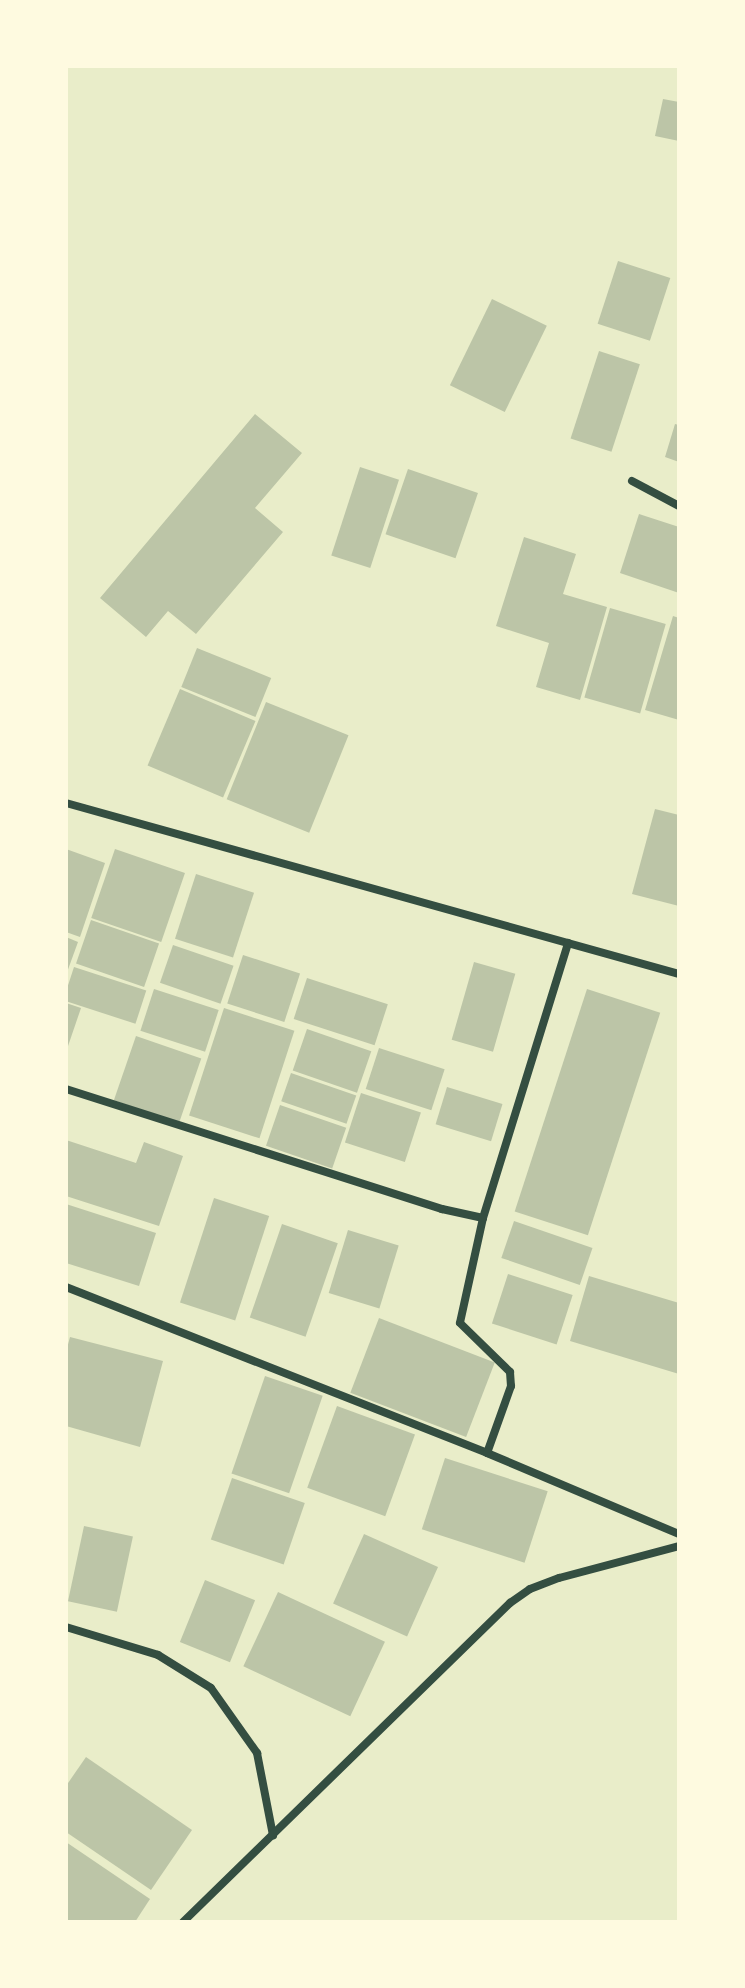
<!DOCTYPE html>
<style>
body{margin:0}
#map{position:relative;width:745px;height:1988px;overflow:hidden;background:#e9edc9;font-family:"DM Sans",sans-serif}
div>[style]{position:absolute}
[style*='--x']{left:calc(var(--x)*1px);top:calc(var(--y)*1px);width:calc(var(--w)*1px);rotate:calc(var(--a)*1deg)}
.building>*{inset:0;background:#bcc5a7;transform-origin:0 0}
.minor>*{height:8px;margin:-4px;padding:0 4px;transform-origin:4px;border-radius:4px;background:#344e41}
span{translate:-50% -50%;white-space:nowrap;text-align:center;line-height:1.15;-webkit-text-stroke:6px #fefae0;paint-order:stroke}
.frame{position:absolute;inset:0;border:68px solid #fefae0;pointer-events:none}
</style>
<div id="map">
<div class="building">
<div style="clip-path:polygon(663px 99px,679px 102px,679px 141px,655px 136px)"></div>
<div style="left:618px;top:261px;width:55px;height:66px;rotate:18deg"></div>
<div style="left:492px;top:299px;width:61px;height:96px;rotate:26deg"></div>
<div style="left:599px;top:351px;width:43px;height:92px;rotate:18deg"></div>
<div style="clip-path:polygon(255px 414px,302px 453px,255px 508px,283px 532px,196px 634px,168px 611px,146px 637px,100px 598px)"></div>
<div style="clip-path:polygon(675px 424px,679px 425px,679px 462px,665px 457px)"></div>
<div style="left:360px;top:467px;width:41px;height:93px;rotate:18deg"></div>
<div style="left:408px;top:469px;width:74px;height:69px;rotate:19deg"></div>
<div style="clip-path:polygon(639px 514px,679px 527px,679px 593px,620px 573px)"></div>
<div style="clip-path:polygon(524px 537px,576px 554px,563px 594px,607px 607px,580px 700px,536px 687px,549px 643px,496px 626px)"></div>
<div style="left:610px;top:608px;width:58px;height:93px;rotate:16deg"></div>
<div style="clip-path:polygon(673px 616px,679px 618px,679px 720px,645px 710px)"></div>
<div style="left:197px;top:648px;width:80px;height:42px;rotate:22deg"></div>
<div style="left:180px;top:689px;width:82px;height:83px;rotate:23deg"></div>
<div style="left:266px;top:702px;width:89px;height:105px;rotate:22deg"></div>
<div style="clip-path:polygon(655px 809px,679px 815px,679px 906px,632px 894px)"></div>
<div style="clip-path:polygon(66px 849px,105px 863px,80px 937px,66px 932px)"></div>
<div style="left:115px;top:849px;width:74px;height:73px;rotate:19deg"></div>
<div style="left:196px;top:874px;width:61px;height:68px;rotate:18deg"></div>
<div style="left:91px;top:920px;width:72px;height:46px;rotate:19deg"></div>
<div style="clip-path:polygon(66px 937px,78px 942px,66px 975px)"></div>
<div style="left:173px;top:945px;width:64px;height:40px;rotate:19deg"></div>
<div style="left:243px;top:955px;width:60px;height:51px;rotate:18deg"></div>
<div style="left:474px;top:962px;width:43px;height:81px;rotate:16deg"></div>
<div style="left:74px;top:967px;width:76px;height:35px;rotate:18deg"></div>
<div style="left:307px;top:978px;width:85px;height:43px;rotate:18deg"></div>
<div style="left:154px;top:989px;width:68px;height:44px;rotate:18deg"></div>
<div style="left:587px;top:989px;width:77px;height:234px;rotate:18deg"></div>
<div style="clip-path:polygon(66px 1003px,81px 1008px,67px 1049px,66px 1049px)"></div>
<div style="left:224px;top:1008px;width:74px;height:113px;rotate:18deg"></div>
<div style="left:307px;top:1029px;width:68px;height:44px;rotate:19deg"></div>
<div style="left:136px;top:1036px;width:69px;height:68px;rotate:19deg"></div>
<div style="left:379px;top:1048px;width:69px;height:43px;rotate:18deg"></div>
<div style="left:291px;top:1073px;width:69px;height:30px;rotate:19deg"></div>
<div style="left:447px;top:1087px;width:58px;height:39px;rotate:17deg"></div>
<div style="left:361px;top:1093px;width:63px;height:52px;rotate:18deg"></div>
<div style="left:280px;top:1105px;width:70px;height:43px;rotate:19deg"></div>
<div style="clip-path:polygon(66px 1140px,136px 1163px,144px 1142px,183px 1156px,159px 1226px,66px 1196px)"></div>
<div style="left:214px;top:1198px;width:58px;height:110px;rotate:18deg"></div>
<div style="clip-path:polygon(66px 1204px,156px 1233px,139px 1286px,66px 1263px)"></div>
<div style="left:514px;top:1221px;width:83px;height:39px;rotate:19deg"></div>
<div style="left:282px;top:1224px;width:59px;height:99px;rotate:19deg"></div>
<div style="left:348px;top:1230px;width:53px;height:66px;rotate:17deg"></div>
<div style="left:508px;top:1274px;width:68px;height:52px;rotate:18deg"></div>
<div style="clip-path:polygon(589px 1276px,679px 1303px,679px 1374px,570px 1341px)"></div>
<div style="left:379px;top:1318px;width:124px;height:80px;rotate:21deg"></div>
<div style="clip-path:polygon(70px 1337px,163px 1361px,140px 1447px,66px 1426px,66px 1352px)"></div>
<div style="left:265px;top:1376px;width:61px;height:103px;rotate:19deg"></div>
<div style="left:337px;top:1406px;width:83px;height:87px;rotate:20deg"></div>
<div style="left:445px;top:1458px;width:108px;height:75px;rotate:18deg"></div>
<div style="left:232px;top:1478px;width:77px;height:65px;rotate:19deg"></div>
<div style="left:84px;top:1526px;width:50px;height:77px;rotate:12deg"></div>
<div style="left:364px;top:1534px;width:81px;height:76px;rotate:24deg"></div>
<div style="left:205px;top:1580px;width:54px;height:67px;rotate:22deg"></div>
<div style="left:278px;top:1592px;width:118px;height:82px;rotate:25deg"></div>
<div style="clip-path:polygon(86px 1757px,192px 1830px,151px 1890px,66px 1832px,66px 1786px)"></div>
<div style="clip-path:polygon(66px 1842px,150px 1899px,135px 1922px,66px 1922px)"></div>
</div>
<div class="minor">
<div style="--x:632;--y:481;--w:53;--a:28"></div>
<div style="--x:66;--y:803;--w:636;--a:15.59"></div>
<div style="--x:66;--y:1089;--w:395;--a:17.7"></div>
<div style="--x:442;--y:1209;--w:42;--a:12.4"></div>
<div style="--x:483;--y:1218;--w:107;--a:102.4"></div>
<div style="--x:460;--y:1323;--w:70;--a:44.4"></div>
<div style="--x:510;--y:1372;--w:14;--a:86"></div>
<div style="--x:511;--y:1386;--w:71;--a:109.7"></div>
<div style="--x:483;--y:1218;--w:288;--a:-72.8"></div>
<div style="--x:66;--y:1287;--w:453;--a:21.5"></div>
<div style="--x:487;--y:1453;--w:208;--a:22.9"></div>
<div style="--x:66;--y:1627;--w:96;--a:16.9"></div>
<div style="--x:158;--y:1655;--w:62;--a:31.9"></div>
<div style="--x:211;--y:1688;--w:80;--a:54.7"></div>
<div style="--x:257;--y:1753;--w:84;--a:79"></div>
<div style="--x:183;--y:1922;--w:457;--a:-44.3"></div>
<div style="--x:510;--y:1603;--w:24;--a:-35"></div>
<div style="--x:530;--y:1589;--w:31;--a:-21"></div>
<div style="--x:559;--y:1578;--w:124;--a:-14.9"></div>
</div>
<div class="frame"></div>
</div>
